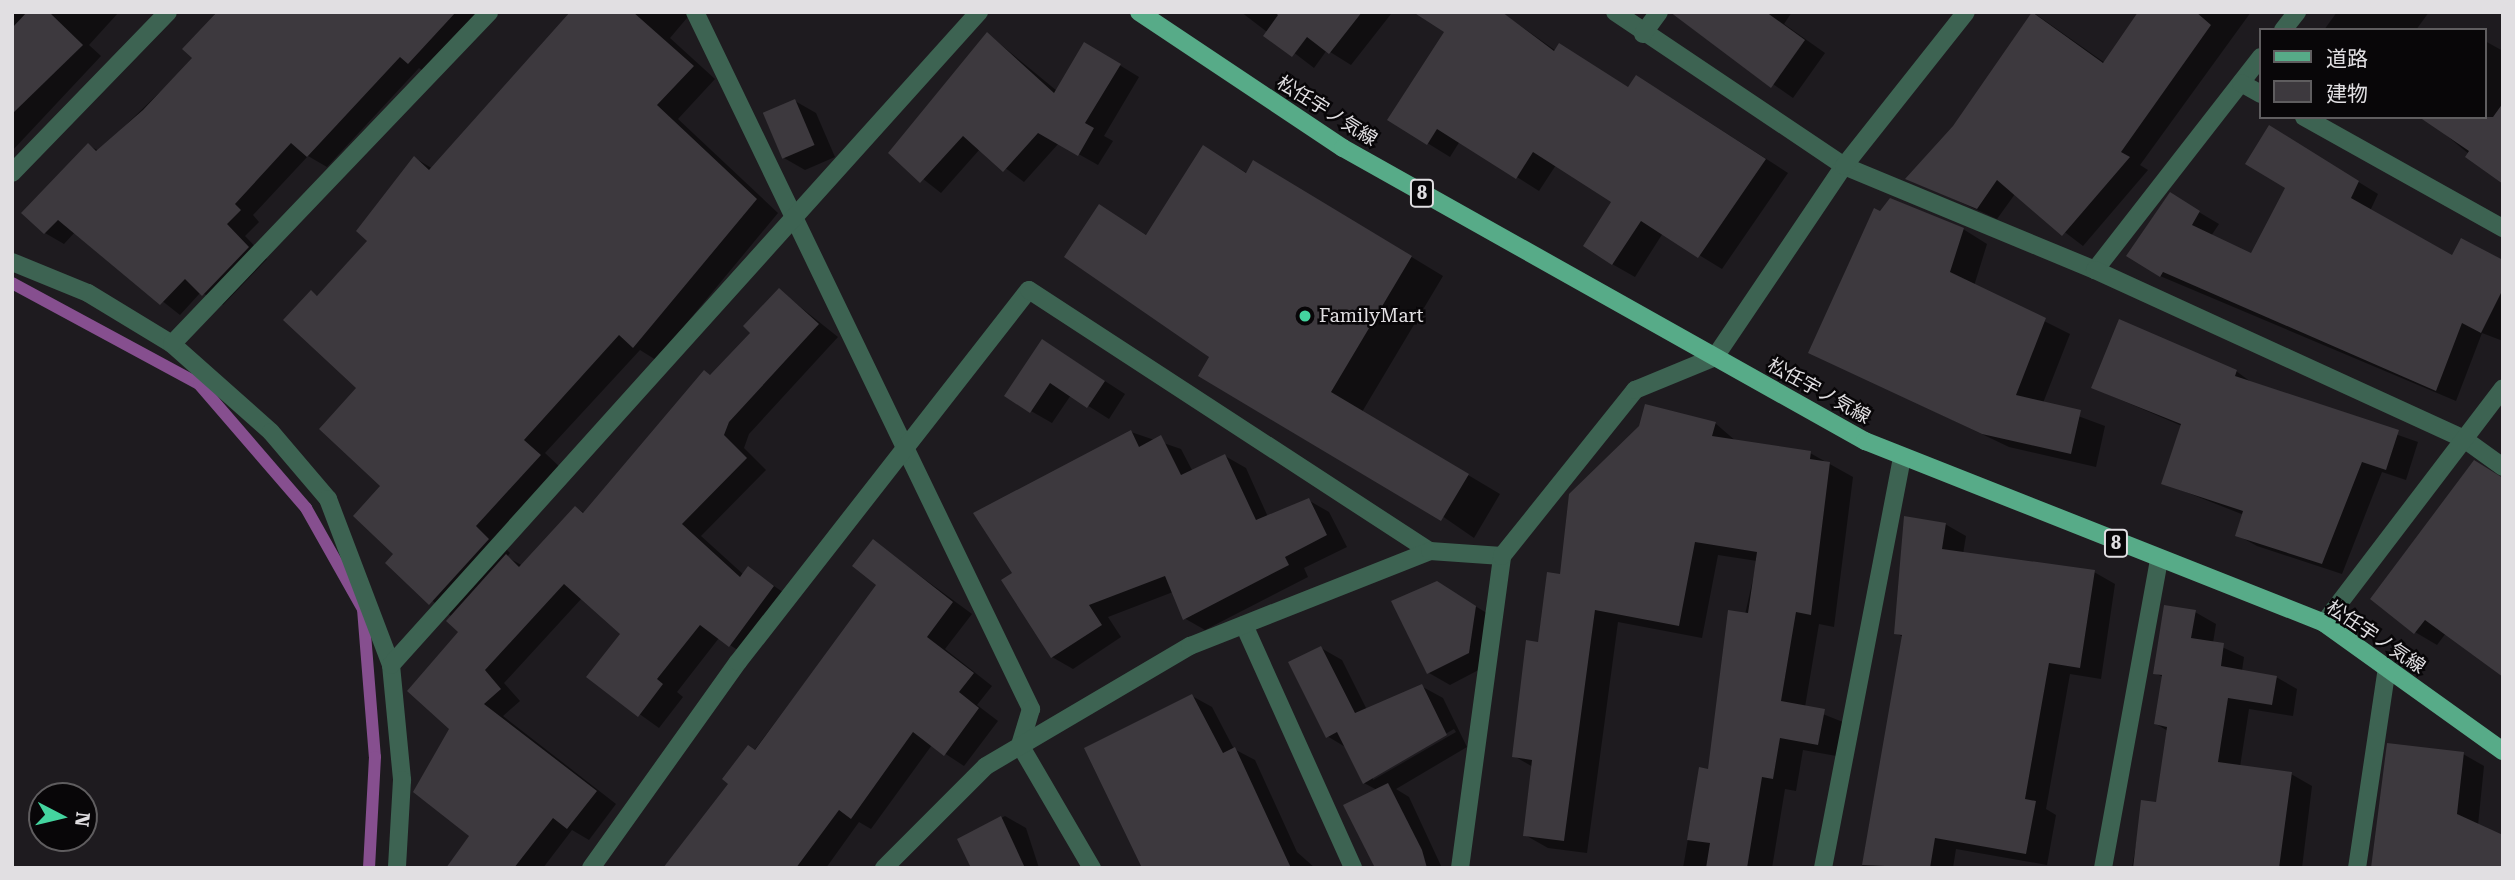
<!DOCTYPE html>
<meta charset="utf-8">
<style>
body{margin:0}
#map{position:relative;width:2515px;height:880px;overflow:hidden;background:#1e1b1f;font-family:"Roboto Serif","Noto Sans JP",serif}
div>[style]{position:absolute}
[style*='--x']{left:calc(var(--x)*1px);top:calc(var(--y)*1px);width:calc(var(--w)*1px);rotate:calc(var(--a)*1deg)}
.shadow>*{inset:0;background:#0007}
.stream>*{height:12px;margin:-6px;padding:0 6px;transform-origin:6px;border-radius:6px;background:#864f8f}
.building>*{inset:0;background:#3d393e;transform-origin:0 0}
.minor>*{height:18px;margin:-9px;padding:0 9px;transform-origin:9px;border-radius:9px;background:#3d6352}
.tertiary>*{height:18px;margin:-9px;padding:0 9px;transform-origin:9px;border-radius:9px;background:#3d6352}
.primary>*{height:18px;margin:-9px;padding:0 9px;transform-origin:9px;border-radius:9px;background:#57ab88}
.dots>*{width:19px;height:19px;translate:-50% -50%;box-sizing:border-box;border:4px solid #080608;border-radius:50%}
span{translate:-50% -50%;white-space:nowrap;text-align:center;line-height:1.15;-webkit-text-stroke:5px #080608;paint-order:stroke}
.shield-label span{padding:2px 5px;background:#080608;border:2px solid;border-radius:5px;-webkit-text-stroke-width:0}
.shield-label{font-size:18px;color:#e1dfe2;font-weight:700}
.street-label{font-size:19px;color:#e1dfe2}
.poi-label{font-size:19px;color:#e1dfe2}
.left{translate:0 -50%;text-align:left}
.frame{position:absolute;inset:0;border:14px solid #e1dfe2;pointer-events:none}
.legend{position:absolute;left:2259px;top:28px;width:228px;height:91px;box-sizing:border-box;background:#080608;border:2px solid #5f5d5f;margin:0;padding:9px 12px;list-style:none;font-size:21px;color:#e1dfe2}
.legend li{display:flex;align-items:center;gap:14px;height:35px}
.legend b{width:35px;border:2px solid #5f5d5f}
.north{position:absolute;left:28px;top:782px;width:70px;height:70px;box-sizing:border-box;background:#080608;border:2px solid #5f5d5f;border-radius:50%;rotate:97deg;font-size:19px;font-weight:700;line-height:28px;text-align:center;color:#e1dfe2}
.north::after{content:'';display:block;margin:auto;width:24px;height:32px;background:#44d49f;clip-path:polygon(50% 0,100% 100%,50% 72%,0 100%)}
</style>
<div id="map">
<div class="shadow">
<div style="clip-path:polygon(12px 12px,119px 12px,89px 45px,101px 56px,12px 151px)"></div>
<div style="clip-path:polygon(212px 12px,486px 12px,428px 74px,419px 68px,327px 167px,308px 156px,253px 215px,259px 222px,245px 236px,267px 259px,223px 305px,201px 292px,180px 315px,75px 232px,64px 244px,45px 233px,88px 145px,99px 151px,195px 58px,216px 16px)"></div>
<div style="clip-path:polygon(574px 12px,692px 12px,670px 38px,715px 79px,678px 119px,778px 213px,656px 360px,640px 350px,545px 453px,562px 469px,497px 540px,510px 553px,507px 557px,523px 566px,576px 508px,585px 513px,752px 332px,779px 290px,838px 337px,749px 434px,744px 448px,766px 470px,701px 536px,744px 575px,749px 569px,793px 599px,750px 658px,719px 638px,677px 692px,683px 697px,659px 728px,588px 677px,622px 634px,582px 598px,504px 683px,520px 701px,503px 716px,616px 804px,589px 840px,572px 830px,543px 868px,447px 868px,471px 835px,452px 729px,460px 632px,452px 617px,387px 563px,396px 554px,359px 388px,311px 292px,319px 297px,369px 241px,415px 158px,433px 169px)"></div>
<div style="clip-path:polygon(1241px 12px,1388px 12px,1391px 14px,1351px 65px,1327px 50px,1314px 68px)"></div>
<div style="clip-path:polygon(1501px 12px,1556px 51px,1629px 89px,1659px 90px,1788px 173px,1722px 269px,1663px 233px,1635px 277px,1612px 264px,1614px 201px,1556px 165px,1539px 191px,1460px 141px,1450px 157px,1390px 120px)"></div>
<div style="clip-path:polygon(1694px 12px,1792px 12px,1784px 24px,1825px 53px,1793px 98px,1697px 31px)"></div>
<div style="clip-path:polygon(2141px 12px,2251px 12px,2140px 165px,2148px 170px,2083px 246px,2015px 194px,1997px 219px,1908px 178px,1954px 127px,2034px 13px,2105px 63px)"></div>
<div style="clip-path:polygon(2337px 12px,2429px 12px,2416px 30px,2324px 30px)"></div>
<div style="clip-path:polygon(988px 34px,1057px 91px,1085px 44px,1139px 77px,1104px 136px,1113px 141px,1098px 165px,1059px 143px,1024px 182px,980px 149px,941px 193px,890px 153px)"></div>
<div style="clip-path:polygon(2485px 41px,2503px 51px,2503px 182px,2435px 126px,2485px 117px)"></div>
<div style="clip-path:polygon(795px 101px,816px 113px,835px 157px,805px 170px,784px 158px)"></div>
<div style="clip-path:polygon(2289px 139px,2378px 194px,2370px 211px,2453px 257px,2503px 262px,2503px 341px,2482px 333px,2456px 401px,2160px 276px,2170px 195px,2219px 224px,2211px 236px,2251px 255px,2287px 187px)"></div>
<div style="clip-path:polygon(1204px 148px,1247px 173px,1286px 181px,1443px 276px,1362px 412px,1500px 494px,1474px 538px,1212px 357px,1100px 206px,1148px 236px)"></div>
<div style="clip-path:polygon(1963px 229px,1987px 244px,1974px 286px,2070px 334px,2043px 403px,2105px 426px,2096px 467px,2009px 447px,1810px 352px)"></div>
<div style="clip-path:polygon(1043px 341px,1125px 394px,1109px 419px,1071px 395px,1052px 423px,1031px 411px)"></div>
<div style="clip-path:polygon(2236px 371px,2255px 385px,2418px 442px,2406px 480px,2382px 472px,2342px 574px,2257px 546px,2237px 535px,2244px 515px,2163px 483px,2182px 426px,2093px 388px)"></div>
<div style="clip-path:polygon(1715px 423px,1737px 442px,1810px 453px,1853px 477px,1834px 627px,1819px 624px,1805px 707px,1848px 724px,1842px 757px,1803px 750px,1796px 791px,1785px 789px,1772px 868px,1683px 868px,1700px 769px,1710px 771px,1757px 561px,1718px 555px,1702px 638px,1618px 622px,1587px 853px,1548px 848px,1525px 835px,1533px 767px,1514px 756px,1561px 576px)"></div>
<div style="clip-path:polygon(1131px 432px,1181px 449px,1193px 472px,1225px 456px,1246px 468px,1268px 517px,1308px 500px,1329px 512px,1347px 547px,1304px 568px,1308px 577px,1205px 630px,1184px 618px,1173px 592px,1108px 617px,1121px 637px,1073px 669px,1052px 657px,1014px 574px)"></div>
<div style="clip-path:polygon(2471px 467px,2446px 633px,2437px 645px,2415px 632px)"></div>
<div style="clip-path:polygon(1945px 524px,1966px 536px,1963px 554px,2094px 572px,2115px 584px,2101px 679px,2070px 674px,2046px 809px,2056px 815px,2047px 865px,1956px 849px,1953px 868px,1862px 868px,1903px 637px,1896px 633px)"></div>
<div style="clip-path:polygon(874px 542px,972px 614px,945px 649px,992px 686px,977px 705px,998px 721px,964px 766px,932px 745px,871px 829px,859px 822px,826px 868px,666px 868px,879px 584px)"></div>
<div style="clip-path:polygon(1458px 596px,1497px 619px,1490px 664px,1450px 685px,1429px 673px)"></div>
<div style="clip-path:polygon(2195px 612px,2216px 624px,2213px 643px,2244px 657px,2242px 671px,2276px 677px,2297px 689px,2293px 716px,2249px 709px,2240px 767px,2291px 774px,2312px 786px,2302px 868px,2132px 868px,2143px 802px,2157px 804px,2168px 731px,2156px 724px,2163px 677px,2155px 673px)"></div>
<div style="clip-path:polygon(evenodd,1321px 648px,1342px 660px,1367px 710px,1421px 686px,1443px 698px,1467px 747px,1396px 789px,1409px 797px,1442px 868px,1377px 868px,1377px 790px,1364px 783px,1347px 748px,1327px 736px,1321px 648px,1454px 729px,1456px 732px,1373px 780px,1373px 776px,1454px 729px)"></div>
<div style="clip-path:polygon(1192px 696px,1212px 707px,1234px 749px,1255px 760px,1297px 852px,1315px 868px,1146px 868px)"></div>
<div style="clip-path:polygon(2463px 754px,2484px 766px,2478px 825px,2371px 868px)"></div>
<div style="clip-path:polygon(1005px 816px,1026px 828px,1039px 868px,973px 868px,959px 840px)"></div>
</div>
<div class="stream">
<div style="--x:12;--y:283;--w:213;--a:28.4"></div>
<div style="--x:199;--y:384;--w:164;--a:49.2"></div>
<div style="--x:306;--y:508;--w:116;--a:60.6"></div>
<div style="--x:363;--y:609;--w:148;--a:85.4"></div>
<div style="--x:375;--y:757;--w:111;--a:93.1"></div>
</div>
<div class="building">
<div style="clip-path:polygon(27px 12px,49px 12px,83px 45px,12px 114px,12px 28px)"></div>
<div style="clip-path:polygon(217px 12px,456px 12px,408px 64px,400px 57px,307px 157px,291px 143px,235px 204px,241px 210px,227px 224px,249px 247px,202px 296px,185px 279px,160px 305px,58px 220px,44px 234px,21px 213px,88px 143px,96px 151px,143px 110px,192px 58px,182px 49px)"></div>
<div style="clip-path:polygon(570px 12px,633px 12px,694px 66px,657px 105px,757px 199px,633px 348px,619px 335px,524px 440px,541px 455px,476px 526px,489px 539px,429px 605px,385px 563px,393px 554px,353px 516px,380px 486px,319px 429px,356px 388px,283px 320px,311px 290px,317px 296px,367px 241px,356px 231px,414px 156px,429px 170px)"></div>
<div style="clip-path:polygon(1274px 12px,1362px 12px,1329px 54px,1307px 37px,1292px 57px,1263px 36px,1278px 15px)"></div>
<div style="clip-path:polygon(1413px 12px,1502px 12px,1554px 51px,1559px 43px,1628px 87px,1636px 75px,1766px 159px,1698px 258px,1641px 221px,1612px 265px,1583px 246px,1611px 202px,1533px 152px,1516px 179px,1437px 129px,1427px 145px,1387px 120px,1444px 32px)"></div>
<div style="clip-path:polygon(1670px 12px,1766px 12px,1805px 40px,1771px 88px)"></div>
<div style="clip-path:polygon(2032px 12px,2103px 63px,2138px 12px,2196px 12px,2211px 25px,2121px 152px,2130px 157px,2062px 236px,1997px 180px,1977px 209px,1905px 179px,1953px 126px)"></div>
<div style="clip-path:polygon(987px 32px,1054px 93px,1084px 42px,1121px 64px,1085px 123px,1094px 128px,1078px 156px,1038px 133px,1003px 172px,963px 136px,920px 183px,888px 153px)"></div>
<div style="left:795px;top:99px;width:50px;height:35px;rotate:67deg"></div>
<div style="clip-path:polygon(2503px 103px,2503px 184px,2465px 157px,2469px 151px,2419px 117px,2493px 117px)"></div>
<div style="clip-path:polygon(2269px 125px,2359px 181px,2351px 198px,2452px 255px,2461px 238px,2503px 260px,2503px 289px,2481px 333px,2462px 323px,2436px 391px,2163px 272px,2160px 277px,2126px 256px,2170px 192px,2200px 211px,2192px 225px,2251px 253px,2285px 188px,2245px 164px)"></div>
<div style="clip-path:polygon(1203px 145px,1246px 173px,1253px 160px,1412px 256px,1331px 392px,1469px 474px,1441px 521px,1198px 376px,1209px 357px,1064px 257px,1099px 204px,1146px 235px)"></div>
<div style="clip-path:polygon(1890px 198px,1964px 228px,1950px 272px,2046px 318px,2016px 395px,2081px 410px,2071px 454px,1982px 434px,1808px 353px,1874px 208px,1880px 211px)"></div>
<div style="clip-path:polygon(779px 288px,819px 324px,729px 422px,724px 435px,747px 458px,682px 524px,740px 577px,748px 566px,774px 586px,729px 647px,700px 625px,657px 679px,663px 684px,638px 717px,586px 677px,620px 634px,564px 584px,485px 670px,501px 689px,484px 704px,597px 791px,567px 829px,553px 818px,514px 868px,446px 868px,469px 836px,413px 792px,449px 729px,407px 691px,458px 632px,446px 621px,506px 554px,519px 567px,575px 506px,583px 513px,704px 370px,710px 375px,750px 333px,743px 326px)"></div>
<div style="clip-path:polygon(2119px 319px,2237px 370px,2235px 376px,2399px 430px,2386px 470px,2362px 462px,2322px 564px,2235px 536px,2243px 511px,2161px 484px,2181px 424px,2091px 388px)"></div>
<div style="clip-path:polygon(1042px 339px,1105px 381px,1087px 408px,1050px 383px,1030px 413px,1004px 396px)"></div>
<div style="clip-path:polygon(1645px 404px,1716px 422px,1712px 436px,1811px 451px,1810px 459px,1830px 462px,1811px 615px,1796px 612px,1781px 701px,1825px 709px,1818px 745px,1780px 738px,1773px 779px,1762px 777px,1747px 868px,1706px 868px,1710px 843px,1687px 840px,1699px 767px,1708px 769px,1728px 610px,1748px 613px,1757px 552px,1695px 542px,1679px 626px,1595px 610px,1564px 841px,1523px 836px,1532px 760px,1512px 757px,1526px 640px,1538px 642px,1547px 572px,1560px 574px,1569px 494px,1639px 426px)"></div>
<div style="clip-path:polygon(1131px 430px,1139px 447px,1161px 435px,1181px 475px,1225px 454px,1256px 520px,1309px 498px,1327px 535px,1285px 557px,1289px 565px,1183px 620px,1165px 576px,1089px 605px,1102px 625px,1051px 658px,1001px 580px,1012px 573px,973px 513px)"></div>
<div style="clip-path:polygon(2474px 460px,2503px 478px,2503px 677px,2425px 620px,2414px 634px,2370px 599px)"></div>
<div style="clip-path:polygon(1904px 516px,1946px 523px,1942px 549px,2095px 570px,2080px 668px,2049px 663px,2025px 799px,2036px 801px,2026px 854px,1935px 838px,1930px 868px,1862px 865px,1902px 635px,1894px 634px)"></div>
<div style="clip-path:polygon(873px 539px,953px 602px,927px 637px,974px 673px,959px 692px,979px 708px,944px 756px,913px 732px,851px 819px,839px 810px,796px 868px,663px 868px,728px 784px,722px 779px,748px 745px,755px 750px,876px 585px,852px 566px)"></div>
<div style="clip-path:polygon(1437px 581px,1476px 606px,1469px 653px,1427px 674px,1391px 601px)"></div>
<div style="clip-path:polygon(2164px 605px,2196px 610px,2191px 638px,2224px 643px,2221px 666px,2277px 676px,2272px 705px,2228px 698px,2218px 762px,2292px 772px,2279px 868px,2133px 868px,2141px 800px,2156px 802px,2167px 727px,2154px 724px,2162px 675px,2153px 674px)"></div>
<div style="clip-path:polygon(1321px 646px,1355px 713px,1422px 684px,1447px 735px,1363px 784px,1337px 732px,1326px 738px,1288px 662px)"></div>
<div style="clip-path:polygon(1192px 694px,1223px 753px,1235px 747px,1291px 868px,1142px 868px,1084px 748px)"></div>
<div style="clip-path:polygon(2387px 743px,2464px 752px,2457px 814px,2503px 835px,2503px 868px,2371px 868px)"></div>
<div style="clip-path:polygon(1388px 783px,1422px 850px,1427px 868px,1375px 868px,1343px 805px)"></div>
<div style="clip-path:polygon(1001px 816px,1025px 868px,971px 868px,957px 839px)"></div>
</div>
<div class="minor">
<div style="--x:695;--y:12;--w:774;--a:64.26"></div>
<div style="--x:1031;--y:709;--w:38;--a:107"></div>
<div style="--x:1020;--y:745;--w:143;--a:59.7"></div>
<div style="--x:1615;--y:12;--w:276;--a:33.9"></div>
<div style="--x:1844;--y:166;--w:272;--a:22.5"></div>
<div style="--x:2095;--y:270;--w:270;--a:-52.1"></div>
<div style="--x:2283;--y:30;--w:23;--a:-52"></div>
<div style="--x:1643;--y:34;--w:27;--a:-54"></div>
<div style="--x:2241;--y:83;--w:23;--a:29"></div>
<div style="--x:2304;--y:117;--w:228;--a:29.2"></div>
<div style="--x:12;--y:173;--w:224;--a:-45.9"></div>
<div style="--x:12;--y:262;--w:82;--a:22.2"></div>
<div style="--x:88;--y:293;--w:98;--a:31.3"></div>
<div style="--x:172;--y:344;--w:132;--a:41.6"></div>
<div style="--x:271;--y:432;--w:88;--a:49.6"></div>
<div style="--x:328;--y:499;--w:178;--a:69.2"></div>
<div style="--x:391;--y:665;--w:116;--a:84.5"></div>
<div style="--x:402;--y:780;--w:88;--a:93.3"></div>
<div style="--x:2095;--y:270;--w:406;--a:24.6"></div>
<div style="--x:2464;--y:439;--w:48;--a:35.7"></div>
<div style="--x:172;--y:344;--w:459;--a:-46.3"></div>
<div style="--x:2324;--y:623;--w:295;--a:-52.7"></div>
<div style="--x:1244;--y:625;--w:266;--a:65.8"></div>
<div style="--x:391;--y:665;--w:879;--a:-48"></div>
<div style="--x:591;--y:868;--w:253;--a:-54.5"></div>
<div style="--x:738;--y:662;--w:472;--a:-52"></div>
<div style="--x:1029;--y:290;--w:478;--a:33.1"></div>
<div style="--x:884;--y:868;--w:144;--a:-45"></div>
<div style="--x:986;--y:766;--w:237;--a:-30.5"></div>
<div style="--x:1190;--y:646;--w:258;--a:-21.6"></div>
<div style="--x:1430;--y:551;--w:72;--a:4"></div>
<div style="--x:1460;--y:868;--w:315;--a:-82.3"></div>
<div style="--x:1502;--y:556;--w:213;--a:-51.3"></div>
<div style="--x:1635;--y:390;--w:87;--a:-22.4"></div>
<div style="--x:1823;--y:868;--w:417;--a:-79.1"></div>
<div style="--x:2103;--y:868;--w:313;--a:-79.7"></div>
<div style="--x:2357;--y:868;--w:202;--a:-81.5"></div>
</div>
<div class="tertiary">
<div style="--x:1715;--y:357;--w:230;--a:-56"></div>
<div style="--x:1844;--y:166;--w:196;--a:-51.6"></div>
</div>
<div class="primary">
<div style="--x:1139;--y:12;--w:245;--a:33.7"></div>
<div style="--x:1343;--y:148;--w:599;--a:29.31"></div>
<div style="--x:1865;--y:441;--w:494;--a:21.6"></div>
<div style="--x:2324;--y:623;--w:220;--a:35.6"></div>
</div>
<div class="dots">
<div style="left:1305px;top:316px;background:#44d49f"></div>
</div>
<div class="shield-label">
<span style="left:1422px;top:193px">8</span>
<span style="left:2116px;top:543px">8</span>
</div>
<div class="street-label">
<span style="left:1327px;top:111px;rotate:32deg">松任宇ノ気線</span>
<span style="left:1819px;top:391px;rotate:29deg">松任宇ノ気線</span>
<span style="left:2376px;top:637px;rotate:34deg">松任宇ノ気線</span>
</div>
<div class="poi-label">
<span class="left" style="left:1319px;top:316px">FamilyMart</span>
</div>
<div class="frame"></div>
<ul class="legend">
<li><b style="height:9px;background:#57ab88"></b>道路</li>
<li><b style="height:19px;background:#3d393e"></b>建物</li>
</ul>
<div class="north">N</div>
</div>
